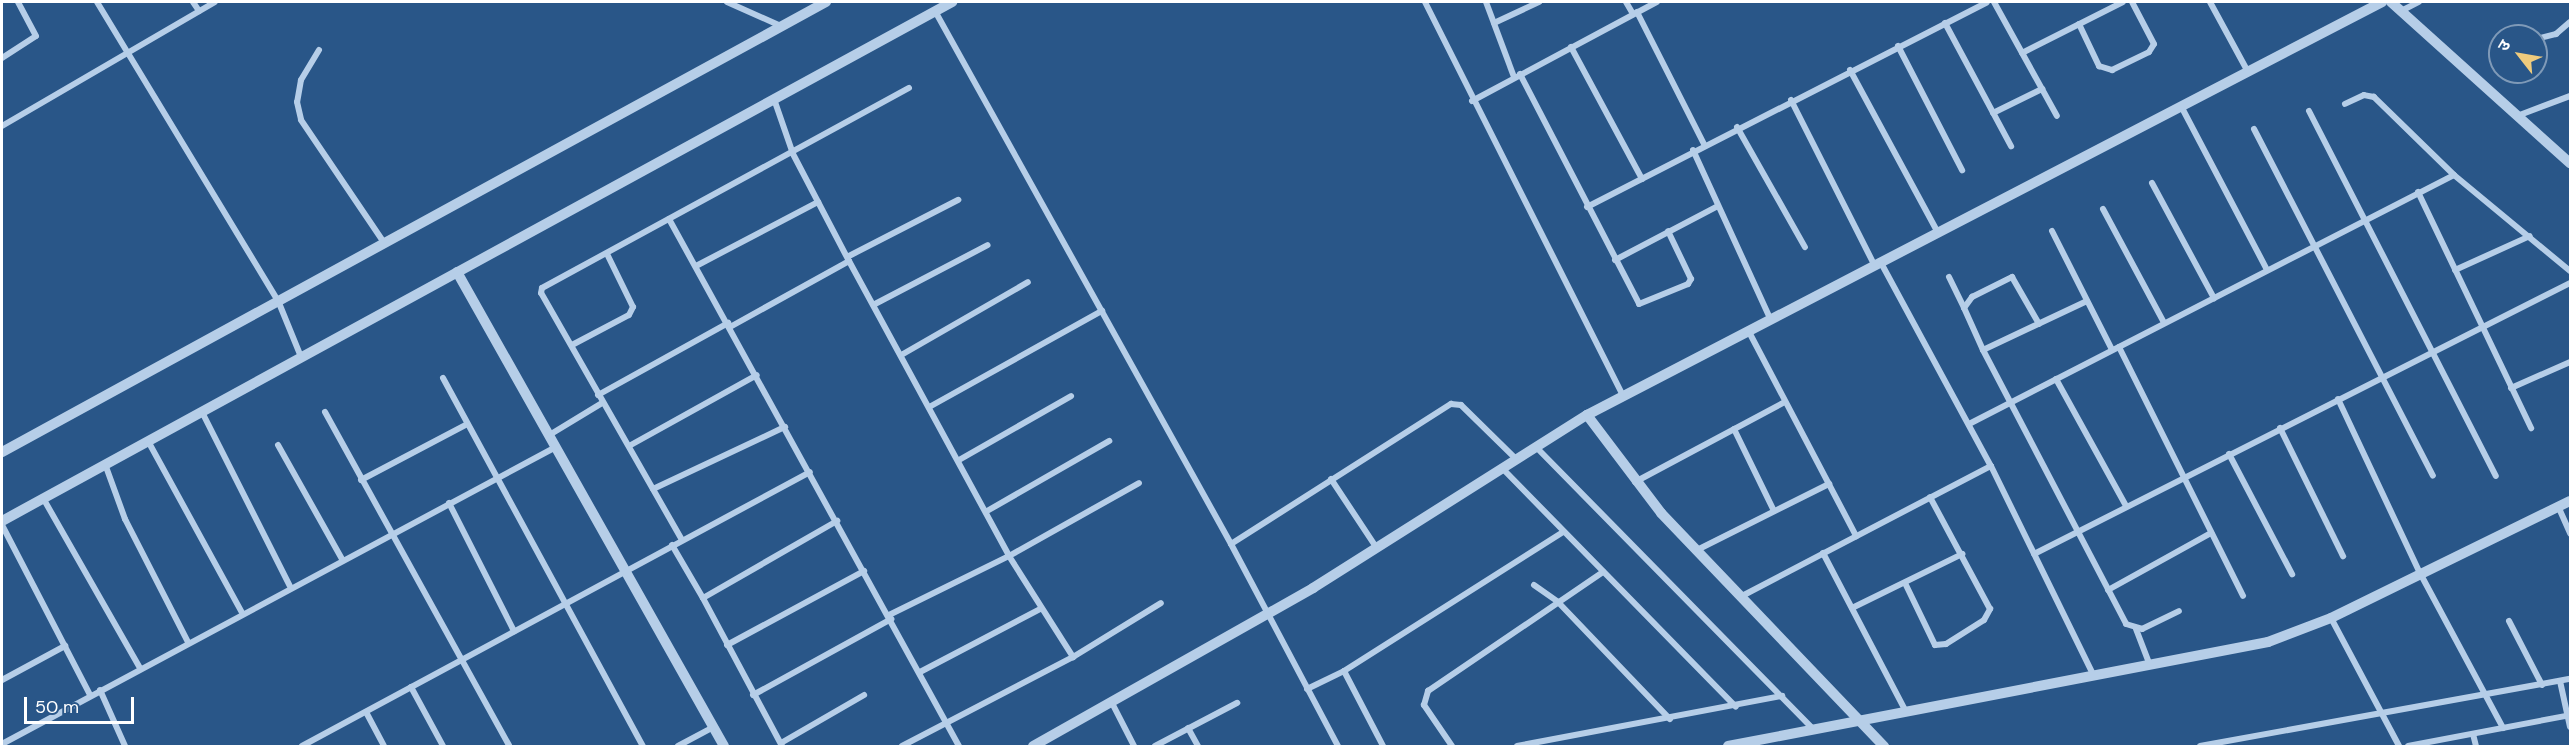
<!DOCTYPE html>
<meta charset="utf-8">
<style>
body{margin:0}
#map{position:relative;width:2572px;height:748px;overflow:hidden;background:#295688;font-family:"DM Sans","Noto Sans Devanagari",sans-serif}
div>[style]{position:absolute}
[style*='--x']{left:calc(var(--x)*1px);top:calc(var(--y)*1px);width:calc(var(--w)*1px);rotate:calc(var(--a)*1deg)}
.minor>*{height:6px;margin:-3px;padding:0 3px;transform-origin:3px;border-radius:3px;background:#b6cee8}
.tertiary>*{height:10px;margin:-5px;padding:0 5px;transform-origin:5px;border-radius:5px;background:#b6cee8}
span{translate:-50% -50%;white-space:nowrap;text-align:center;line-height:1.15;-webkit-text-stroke:6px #295688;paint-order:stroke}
.frame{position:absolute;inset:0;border:3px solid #fff;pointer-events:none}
.north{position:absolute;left:2488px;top:24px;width:60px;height:60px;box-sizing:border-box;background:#295688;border:2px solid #7f9ab8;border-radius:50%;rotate:301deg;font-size:16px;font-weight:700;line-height:24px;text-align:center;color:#fff}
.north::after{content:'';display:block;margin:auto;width:21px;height:27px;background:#efcb7d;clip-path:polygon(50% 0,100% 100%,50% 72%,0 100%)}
.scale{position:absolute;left:24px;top:697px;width:110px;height:27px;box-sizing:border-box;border:3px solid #fff;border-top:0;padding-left:8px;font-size:18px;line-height:21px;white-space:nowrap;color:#fff;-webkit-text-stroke:4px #295688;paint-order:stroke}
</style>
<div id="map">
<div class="minor">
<div style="--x:97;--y:2;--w:352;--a:58.8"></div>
<div style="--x:279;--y:303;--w:58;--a:67.8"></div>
<div style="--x:193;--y:2;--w:11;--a:56"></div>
<div style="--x:727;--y:2;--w:59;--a:24"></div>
<div style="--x:1425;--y:2;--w:441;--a:63.3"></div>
<div style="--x:1486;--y:2;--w:80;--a:69.5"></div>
<div style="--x:1626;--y:2;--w:14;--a:60"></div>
<div style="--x:1994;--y:2;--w:130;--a:61.1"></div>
<div style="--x:2210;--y:2;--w:80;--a:61.5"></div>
<div style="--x:935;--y:11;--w:610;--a:60.95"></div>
<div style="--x:1231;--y:544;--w:229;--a:62.1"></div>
<div style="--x:2401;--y:11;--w:20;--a:-27"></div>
<div style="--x:1637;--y:12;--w:148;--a:63.1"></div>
<div style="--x:1494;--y:23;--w:50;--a:-25"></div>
<div style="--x:1945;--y:23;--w:140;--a:61.8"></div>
<div style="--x:2079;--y:24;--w:47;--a:64.5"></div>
<div style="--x:2099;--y:66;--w:14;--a:17"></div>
<div style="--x:2112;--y:70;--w:41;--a:-25.9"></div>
<div style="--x:2149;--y:52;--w:9;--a:-58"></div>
<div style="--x:2154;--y:44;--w:47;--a:-117.6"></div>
<div style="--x:2536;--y:39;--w:21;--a:-14"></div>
<div style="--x:2556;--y:34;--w:18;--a:-41"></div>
<div style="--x:1898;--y:46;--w:140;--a:62.7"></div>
<div style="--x:1571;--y:47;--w:150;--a:61.7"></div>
<div style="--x:319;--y:50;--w:35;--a:121"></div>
<div style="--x:301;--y:80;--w:22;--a:100"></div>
<div style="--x:297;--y:102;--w:18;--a:77"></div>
<div style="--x:301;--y:120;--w:150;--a:55.9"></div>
<div style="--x:2022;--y:53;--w:113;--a:-26.8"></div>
<div style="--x:2;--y:58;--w:40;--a:-32.9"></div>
<div style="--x:36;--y:36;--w:38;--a:-118"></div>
<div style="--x:1850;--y:70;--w:183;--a:61.6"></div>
<div style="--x:1520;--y:74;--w:259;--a:62.6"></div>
<div style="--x:1639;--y:304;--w:53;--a:-22.2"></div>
<div style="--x:1688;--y:284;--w:6;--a:-59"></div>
<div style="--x:1691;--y:279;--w:53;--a:-115.6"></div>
<div style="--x:774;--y:99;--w:58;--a:70.9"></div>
<div style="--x:793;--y:154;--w:121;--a:62.4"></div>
<div style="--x:849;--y:261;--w:336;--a:61.5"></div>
<div style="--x:1009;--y:556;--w:120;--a:57.6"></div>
<div style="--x:1791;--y:100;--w:184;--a:63.2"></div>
<div style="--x:1472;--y:101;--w:210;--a:-28.2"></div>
<div style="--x:2181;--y:106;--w:185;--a:62.3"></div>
<div style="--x:2309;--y:111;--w:410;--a:62.9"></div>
<div style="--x:1993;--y:113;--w:55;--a:-26.1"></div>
<div style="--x:2517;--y:116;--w:57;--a:-20.7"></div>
<div style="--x:2;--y:126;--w:246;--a:-30.2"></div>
<div style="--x:1737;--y:127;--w:138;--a:60.5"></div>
<div style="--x:2254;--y:129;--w:390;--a:62.7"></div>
<div style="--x:1693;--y:150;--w:185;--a:65.4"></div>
<div style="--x:2454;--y:175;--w:151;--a:39.6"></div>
<div style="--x:2152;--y:183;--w:131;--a:61.7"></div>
<div style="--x:2418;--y:192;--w:262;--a:64.4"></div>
<div style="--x:1587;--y:207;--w:449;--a:-27.1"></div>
<div style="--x:2103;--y:209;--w:129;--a:61.8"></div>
<div style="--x:669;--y:219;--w:602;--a:61.18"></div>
<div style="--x:2052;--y:231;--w:133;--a:63.2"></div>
<div style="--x:849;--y:256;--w:123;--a:-27.2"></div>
<div style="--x:1615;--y:260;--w:116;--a:-27.7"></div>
<div style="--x:1880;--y:261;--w:233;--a:61.6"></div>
<div style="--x:1991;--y:466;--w:234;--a:63.9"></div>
<div style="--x:696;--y:266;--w:138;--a:-27.7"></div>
<div style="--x:2455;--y:270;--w:82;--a:-24.4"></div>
<div style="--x:1949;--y:277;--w:34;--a:64"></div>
<div style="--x:2087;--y:301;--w:115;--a:154.8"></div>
<div style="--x:1983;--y:350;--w:309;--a:62.4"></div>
<div style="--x:2126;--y:624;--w:17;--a:17"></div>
<div style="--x:2142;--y:629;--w:41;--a:-25.9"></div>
<div style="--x:875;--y:304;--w:127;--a:-27.6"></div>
<div style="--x:730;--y:327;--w:136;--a:-29"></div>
<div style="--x:1748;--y:330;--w:233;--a:62.3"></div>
<div style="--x:572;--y:345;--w:64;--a:-27.8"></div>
<div style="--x:629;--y:315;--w:9;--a:-63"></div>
<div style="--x:633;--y:307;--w:59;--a:-116.1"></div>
<div style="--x:2119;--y:347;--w:278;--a:63.5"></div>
<div style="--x:1983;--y:350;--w:46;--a:-114.3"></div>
<div style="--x:1964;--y:308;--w:14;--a:-54"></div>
<div style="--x:1972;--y:297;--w:45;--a:-26.6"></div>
<div style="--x:2012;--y:277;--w:54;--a:60.1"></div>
<div style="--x:903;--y:354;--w:144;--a:-29.9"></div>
<div style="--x:443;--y:378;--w:419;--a:61.5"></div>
<div style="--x:2056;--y:379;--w:145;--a:61.1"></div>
<div style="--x:2511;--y:388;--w:64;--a:-23.8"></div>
<div style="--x:598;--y:395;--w:149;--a:-29"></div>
<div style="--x:2338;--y:399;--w:192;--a:64.8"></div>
<div style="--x:2420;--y:573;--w:176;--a:61.8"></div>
<div style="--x:931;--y:406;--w:196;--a:-29.1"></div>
<div style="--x:202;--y:412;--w:195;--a:63.2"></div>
<div style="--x:325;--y:412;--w:381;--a:61.1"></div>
<div style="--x:1969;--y:424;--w:545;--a:-27.18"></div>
<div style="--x:2454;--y:175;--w:112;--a:-135.7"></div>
<div style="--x:2374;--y:97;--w:10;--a:-169"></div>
<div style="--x:2364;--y:95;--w:21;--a:155"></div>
<div style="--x:2280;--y:428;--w:143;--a:63.8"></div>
<div style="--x:1734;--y:429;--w:91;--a:64"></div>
<div style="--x:551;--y:434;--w:60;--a:-31.3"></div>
<div style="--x:148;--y:441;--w:196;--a:61.3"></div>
<div style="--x:278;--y:445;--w:131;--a:60.7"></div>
<div style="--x:629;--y:446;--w:146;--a:-29"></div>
<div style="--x:1536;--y:447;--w:398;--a:45.5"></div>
<div style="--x:2229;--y:454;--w:136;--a:62.3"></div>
<div style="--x:959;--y:460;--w:129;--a:-29.7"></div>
<div style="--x:105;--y:464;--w:59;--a:70"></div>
<div style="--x:125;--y:519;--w:138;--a:62.9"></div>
<div style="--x:1502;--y:468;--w:334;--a:45.6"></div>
<div style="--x:1331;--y:479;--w:82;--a:56.5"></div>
<div style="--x:361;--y:480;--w:120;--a:-27.8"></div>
<div style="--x:1635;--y:482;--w:170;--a:-28.1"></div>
<div style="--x:653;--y:489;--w:146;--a:-25.2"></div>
<div style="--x:43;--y:498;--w:196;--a:60.3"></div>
<div style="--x:449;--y:503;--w:144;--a:63.1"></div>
<div style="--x:2558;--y:506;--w:30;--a:66"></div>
<div style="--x:987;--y:511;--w:141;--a:-29.8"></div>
<div style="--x:2;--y:525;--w:191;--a:62.6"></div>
<div style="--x:682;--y:540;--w:284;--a:-119.7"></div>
<div style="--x:541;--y:293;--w:5;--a:-79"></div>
<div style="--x:542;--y:288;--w:418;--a:-28.6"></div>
<div style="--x:1231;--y:544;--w:261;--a:-32.5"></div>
<div style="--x:1451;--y:404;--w:10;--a:6"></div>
<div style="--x:1461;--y:405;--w:77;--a:44.5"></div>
<div style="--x:672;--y:545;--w:61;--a:59.7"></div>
<div style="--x:1697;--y:550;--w:148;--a:-26.6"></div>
<div style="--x:1823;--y:553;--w:179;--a:62.4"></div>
<div style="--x:2034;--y:554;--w:601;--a:-26.82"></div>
<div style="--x:1905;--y:583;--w:69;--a:64.2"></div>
<div style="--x:1935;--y:645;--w:11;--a:-5"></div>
<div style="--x:1946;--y:644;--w:45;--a:-32.3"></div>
<div style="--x:1984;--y:620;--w:13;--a:-61"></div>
<div style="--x:1990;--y:609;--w:127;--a:-118.2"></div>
<div style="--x:1534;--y:585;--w:29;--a:35"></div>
<div style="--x:1558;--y:602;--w:162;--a:46.3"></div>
<div style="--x:2108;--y:590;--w:118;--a:-29"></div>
<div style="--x:1742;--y:596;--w:281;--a:-27.6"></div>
<div style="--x:1852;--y:608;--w:123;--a:-26.1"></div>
<div style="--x:889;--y:615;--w:134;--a:-26.2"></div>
<div style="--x:1009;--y:556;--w:149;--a:-29.3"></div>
<div style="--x:2331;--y:618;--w:145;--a:62"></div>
<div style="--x:2509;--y:621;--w:72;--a:62.7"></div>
<div style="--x:2136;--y:629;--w:39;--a:69"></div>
<div style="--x:727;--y:645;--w:156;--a:-28.4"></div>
<div style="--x:1344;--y:671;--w:85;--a:62.5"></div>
<div style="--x:920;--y:672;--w:136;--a:-27.7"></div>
<div style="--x:2;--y:680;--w:72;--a:-28.4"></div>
<div style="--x:2560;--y:681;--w:47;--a:77.7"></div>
<div style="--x:411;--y:687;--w:67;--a:61.5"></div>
<div style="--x:1307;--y:689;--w:41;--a:-25.9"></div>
<div style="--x:1344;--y:671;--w:259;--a:-32.4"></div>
<div style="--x:100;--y:690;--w:61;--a:65.9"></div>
<div style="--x:753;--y:695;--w:158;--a:-28.8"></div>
<div style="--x:1111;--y:701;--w:51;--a:62.9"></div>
<div style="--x:366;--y:712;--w:38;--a:62"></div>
<div style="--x:1188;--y:728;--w:21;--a:61"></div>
<div style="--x:2473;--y:734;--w:12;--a:76"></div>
<div style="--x:781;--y:743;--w:96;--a:-30"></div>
<div style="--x:2;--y:744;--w:629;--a:-28.2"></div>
<div style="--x:302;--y:746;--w:577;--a:-28.34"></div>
<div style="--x:678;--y:746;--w:40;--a:-28"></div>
<div style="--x:782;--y:746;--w:168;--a:-118.1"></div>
<div style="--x:703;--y:598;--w:155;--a:-29.9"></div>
<div style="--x:902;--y:746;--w:193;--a:-27.5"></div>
<div style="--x:1073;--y:657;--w:103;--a:-31.5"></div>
<div style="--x:1155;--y:746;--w:93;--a:-27.7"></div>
<div style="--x:1452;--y:746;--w:50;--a:-124.3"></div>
<div style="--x:1424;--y:705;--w:15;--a:-74"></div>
<div style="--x:1428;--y:691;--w:212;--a:-34.2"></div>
<div style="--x:1517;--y:746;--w:270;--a:-10.7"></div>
<div style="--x:2200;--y:746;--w:376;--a:-10.3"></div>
<div style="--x:2408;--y:746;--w:165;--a:-10.8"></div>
</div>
<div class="tertiary">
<div style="--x:2391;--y:2;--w:241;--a:42"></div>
<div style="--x:457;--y:272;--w:544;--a:60.61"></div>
<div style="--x:1587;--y:415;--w:123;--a:52.9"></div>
<div style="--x:1661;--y:513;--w:323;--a:46.3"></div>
<div style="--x:2;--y:452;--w:939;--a:-28.64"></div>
<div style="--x:2;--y:521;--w:1083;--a:-28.65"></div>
<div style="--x:1033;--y:746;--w:322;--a:-29.4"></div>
<div style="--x:1313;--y:588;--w:324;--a:-32.3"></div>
<div style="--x:1587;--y:415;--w:896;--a:-27.45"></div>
<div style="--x:1728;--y:746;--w:550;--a:-10.9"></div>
<div style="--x:2268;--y:642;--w:67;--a:-20.9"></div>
<div style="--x:2331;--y:618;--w:266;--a:-26.1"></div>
</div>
<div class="frame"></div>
<div class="north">उ</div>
<div class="scale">50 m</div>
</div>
